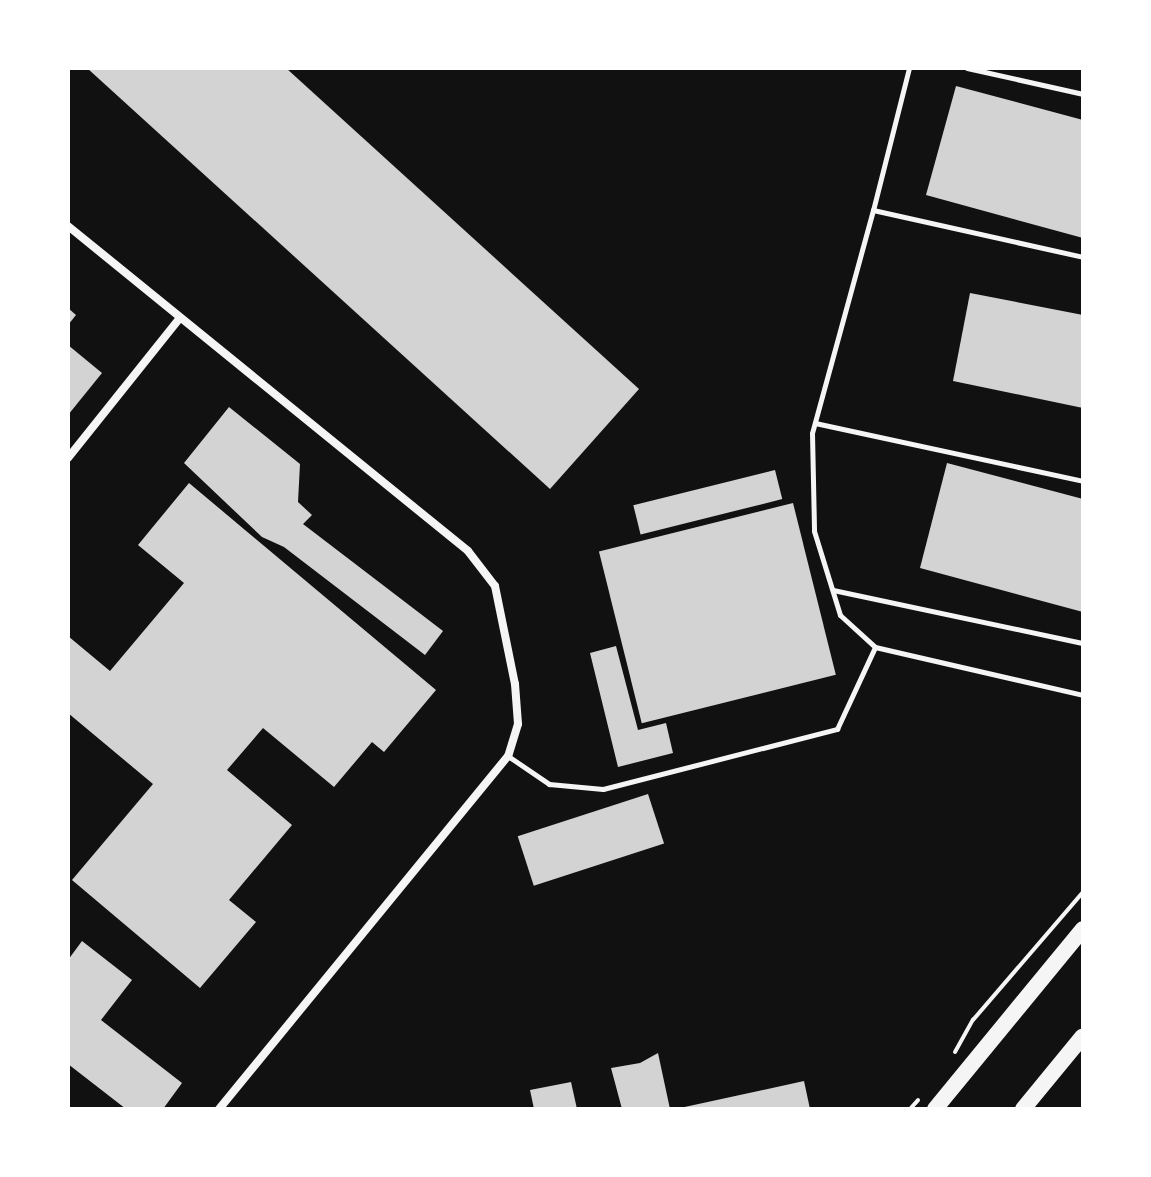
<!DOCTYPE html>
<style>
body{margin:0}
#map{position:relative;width:1151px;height:1177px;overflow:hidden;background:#111;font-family:"PT Sans Narrow",sans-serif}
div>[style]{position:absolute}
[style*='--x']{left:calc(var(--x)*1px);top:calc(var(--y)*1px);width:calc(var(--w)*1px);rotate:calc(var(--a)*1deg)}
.building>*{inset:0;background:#d3d3d3;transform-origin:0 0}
.path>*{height:4px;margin:-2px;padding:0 2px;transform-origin:2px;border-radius:2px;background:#f5f5f5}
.service>*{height:5px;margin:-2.5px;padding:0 2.5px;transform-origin:2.5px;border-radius:2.5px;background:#f5f5f5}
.minor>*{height:8px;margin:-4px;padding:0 4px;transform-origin:4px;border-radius:4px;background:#f5f5f5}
.trunk>*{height:16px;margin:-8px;padding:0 8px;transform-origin:8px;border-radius:8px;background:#f5f5f5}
span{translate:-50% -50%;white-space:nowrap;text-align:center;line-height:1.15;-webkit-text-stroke:6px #fff;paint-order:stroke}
.frame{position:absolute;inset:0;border:70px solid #fff;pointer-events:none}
</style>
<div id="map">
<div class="building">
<div style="clip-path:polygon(87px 68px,286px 68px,639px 389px,550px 489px)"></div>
<div style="clip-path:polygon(956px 86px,1083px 120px,1083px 238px,926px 195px)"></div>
<div style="clip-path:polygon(970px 293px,1083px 315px,1083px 408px,953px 381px)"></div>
<div style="clip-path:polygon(68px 308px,76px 315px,68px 325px)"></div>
<div style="clip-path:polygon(68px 345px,102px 373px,68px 415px)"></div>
<div style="clip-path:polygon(229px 407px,300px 464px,298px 502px,312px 515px,303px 524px,443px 631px,425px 655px,284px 547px,262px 537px,184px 463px)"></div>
<div style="clip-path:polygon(947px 463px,1083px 499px,1083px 612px,920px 568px)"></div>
<div style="left:775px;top:470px;width:30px;height:146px;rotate:76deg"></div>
<div style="clip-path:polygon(189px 483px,436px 690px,384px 752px,372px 742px,334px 787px,263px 728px,227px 770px,292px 825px,229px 900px,256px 922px,200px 988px,72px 880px,153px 784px,68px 713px,68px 636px,110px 671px,184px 583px,138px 545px)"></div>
<div style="left:793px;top:503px;width:177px;height:200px;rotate:76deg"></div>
<div style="clip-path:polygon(616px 646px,638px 730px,666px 723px,673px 753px,618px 767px,590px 653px)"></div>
<div style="left:648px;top:794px;width:52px;height:137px;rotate:72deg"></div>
<div style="clip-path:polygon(82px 941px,132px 980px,101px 1020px,182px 1083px,163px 1109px,126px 1109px,68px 1064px,68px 960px)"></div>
<div style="clip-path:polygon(658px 1053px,670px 1109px,622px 1109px,611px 1068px,640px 1063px)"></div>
<div style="clip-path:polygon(804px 1081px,810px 1109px,680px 1109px,680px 1108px)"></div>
<div style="clip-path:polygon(571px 1082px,577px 1109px,534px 1109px,530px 1090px)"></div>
</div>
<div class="path">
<div style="--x:955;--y:1052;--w:37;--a:-61"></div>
<div style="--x:973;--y:1020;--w:169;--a:-49.3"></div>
<div style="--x:910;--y:1109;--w:12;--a:-48"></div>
</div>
<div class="service">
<div style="--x:909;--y:68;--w:146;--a:104.2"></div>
<div style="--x:873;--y:210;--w:215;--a:12.6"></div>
<div style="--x:967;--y:68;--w:119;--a:12.6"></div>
<div style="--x:873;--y:210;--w:231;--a:105.3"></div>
<div style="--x:812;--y:433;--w:98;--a:88.8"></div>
<div style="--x:814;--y:531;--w:88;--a:72.8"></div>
<div style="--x:840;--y:615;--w:47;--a:42.4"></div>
<div style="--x:875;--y:647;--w:213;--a:13"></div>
<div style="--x:815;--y:423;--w:274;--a:12.2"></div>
<div style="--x:833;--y:590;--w:256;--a:12"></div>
<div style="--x:508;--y:756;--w:50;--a:34.3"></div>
<div style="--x:549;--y:784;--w:54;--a:5.3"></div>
<div style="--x:603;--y:789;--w:242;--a:-14.4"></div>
<div style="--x:837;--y:729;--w:90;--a:-65.1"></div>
</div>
<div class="minor">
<div style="--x:68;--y:226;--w:515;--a:39.09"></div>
<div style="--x:468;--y:551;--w:44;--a:52.4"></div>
<div style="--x:495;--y:586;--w:100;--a:78.5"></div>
<div style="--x:515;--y:684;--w:40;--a:85.7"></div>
<div style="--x:518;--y:724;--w:34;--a:107"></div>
<div style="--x:508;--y:756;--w:456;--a:129.3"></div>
<div style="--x:68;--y:458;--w:178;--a:-51.4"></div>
</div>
<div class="trunk">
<div style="--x:935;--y:1109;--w:233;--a:-50.6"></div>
<div style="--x:1023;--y:1109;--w:94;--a:-50.6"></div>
</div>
<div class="frame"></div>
</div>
